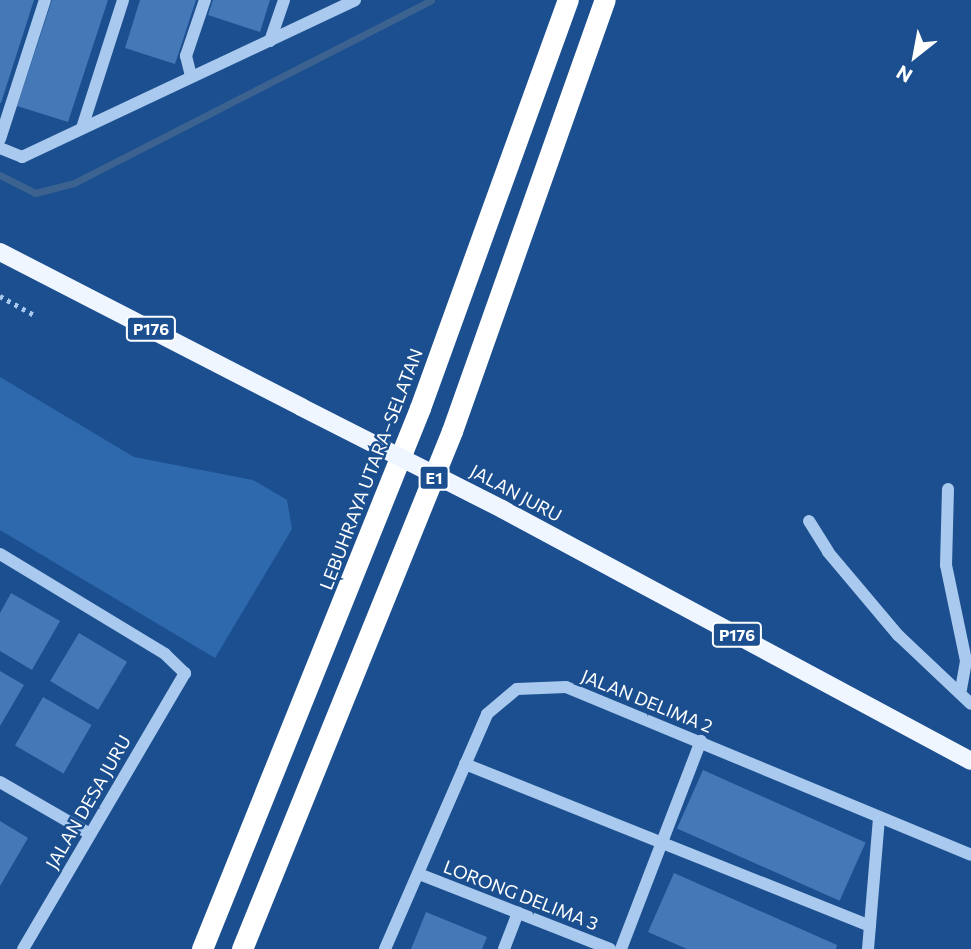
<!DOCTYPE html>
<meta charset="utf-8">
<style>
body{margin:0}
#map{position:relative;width:971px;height:949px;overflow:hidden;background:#1b4f8f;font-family:Commissioner,sans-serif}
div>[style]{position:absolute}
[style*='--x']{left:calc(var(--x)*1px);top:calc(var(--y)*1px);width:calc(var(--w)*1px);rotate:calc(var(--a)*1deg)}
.green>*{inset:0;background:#2e69ad}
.stream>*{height:7px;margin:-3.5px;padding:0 3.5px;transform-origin:3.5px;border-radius:3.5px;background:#3c6290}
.building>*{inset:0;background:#4478b7;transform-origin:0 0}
.path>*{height:4.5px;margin-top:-2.25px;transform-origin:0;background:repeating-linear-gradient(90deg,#a9c9ee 0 3.5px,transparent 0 8.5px)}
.minor>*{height:12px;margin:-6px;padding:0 6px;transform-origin:6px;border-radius:6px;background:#a9c9ee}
.major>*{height:18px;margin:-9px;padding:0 9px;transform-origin:9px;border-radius:9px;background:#f0f6ff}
.highway>*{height:21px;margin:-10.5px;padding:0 10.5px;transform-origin:10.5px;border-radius:10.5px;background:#fff}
.major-bridge>*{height:18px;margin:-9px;padding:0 9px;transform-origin:9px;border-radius:9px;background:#f0f6ff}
span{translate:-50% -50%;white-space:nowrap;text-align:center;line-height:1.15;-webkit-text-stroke:5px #1b4f8f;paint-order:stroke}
.shield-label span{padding:2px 5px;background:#1b4f8f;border:2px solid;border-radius:5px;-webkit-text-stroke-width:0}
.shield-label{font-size:16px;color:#fff;font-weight:700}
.street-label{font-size:18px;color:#fff}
.north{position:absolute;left:880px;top:21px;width:70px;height:70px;-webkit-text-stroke:5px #1b4f8f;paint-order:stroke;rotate:211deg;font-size:19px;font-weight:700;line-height:28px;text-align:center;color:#fff}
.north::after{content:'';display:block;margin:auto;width:24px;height:32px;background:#fff;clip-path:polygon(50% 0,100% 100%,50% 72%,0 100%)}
</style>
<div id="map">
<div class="green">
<div style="clip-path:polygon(0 377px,134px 457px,253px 480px,287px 500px,292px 529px,215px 658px,0 530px)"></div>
</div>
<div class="stream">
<div style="--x:0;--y:175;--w:39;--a:27"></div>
<div style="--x:35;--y:193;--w:40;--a:-14.4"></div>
<div style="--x:74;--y:183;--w:401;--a:-27.1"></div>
</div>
<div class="building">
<div style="clip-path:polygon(0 0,34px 0,1px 103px,0 103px)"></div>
<div style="clip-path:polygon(52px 0,108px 0,68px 122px,17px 106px)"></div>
<div style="clip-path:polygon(140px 0,196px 0,175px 64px,125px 48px)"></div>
<div style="clip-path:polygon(213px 0,270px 0,260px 32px,208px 15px)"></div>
<div style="clip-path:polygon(11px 593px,60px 621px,32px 670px,0 651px,0 613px)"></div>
<div style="left:79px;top:633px;width:56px;height:56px;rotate:31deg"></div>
<div style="clip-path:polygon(0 671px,24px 685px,0 726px)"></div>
<div style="left:43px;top:697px;width:56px;height:56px;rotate:30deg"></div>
<div style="left:703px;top:770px;width:178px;height:64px;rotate:24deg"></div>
<div style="clip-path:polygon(0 821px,28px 838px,0 886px)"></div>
<div style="clip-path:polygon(674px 873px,837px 945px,836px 949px,687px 949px,648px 932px)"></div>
<div style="clip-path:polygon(426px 912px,487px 937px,482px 949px,411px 949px)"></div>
</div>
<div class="path">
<div style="--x:0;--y:296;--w:39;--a:29"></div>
</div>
<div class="minor">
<div style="--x:270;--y:41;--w:43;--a:-71.1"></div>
<div style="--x:191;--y:76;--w:21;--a:-104"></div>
<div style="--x:186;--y:56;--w:59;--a:-71.3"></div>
<div style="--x:82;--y:128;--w:134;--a:-72.2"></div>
<div style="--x:0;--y:139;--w:146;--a:-72.1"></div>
<div style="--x:0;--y:148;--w:24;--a:22"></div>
<div style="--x:22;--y:157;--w:368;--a:-25.2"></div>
<div style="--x:948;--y:489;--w:76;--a:91.5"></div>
<div style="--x:946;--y:565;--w:98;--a:78.2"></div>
<div style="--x:966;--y:661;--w:29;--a:100"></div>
<div style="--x:809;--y:521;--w:36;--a:58"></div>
<div style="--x:828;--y:552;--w:109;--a:49.9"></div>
<div style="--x:898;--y:635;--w:100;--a:43.4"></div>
<div style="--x:0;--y:554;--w:193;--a:31.2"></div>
<div style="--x:165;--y:654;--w:28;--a:44"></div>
<div style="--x:185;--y:673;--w:320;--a:120.4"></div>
<div style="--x:465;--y:764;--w:436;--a:21.8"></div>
<div style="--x:0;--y:782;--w:104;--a:30"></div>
<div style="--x:419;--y:874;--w:205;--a:21.4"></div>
<div style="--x:385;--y:949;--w:256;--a:-66.5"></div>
<div style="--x:487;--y:714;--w:39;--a:-40"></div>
<div style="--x:517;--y:689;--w:49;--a:-2.3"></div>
<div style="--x:566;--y:687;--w:438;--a:22.5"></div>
<div style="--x:504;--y:949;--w:39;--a:-69"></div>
<div style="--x:621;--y:949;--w:223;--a:-69"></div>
<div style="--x:868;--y:949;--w:132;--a:-85.2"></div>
</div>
<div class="major">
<div style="--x:0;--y:252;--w:339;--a:27.2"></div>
<div style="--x:502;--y:509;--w:532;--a:28.25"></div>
</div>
<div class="highway">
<div style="--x:202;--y:949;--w:583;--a:-68.05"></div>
<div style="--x:420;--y:408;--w:434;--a:-70.1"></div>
<div style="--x:242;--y:949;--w:559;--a:-67.93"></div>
<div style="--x:452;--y:431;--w:457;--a:-70.5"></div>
</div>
<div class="major-bridge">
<div style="--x:301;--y:407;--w:225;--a:26.9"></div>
</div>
<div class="shield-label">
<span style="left:151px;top:329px">P176</span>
<span style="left:434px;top:478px">E1</span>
<span style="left:737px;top:635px">P176</span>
</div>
<div class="street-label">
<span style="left:371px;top:469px;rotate:-69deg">LEBUHRAYA UTARA–SELATAN</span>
<span style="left:516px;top:493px;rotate:28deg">JALAN JURU</span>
<span style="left:647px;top:701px;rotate:22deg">JALAN DELIMA 2</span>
<span style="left:88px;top:802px;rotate:-60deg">JALAN DESA JURU</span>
<span style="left:521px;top:895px;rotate:21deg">LORONG DELIMA 3</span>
</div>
<div class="north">N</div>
</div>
